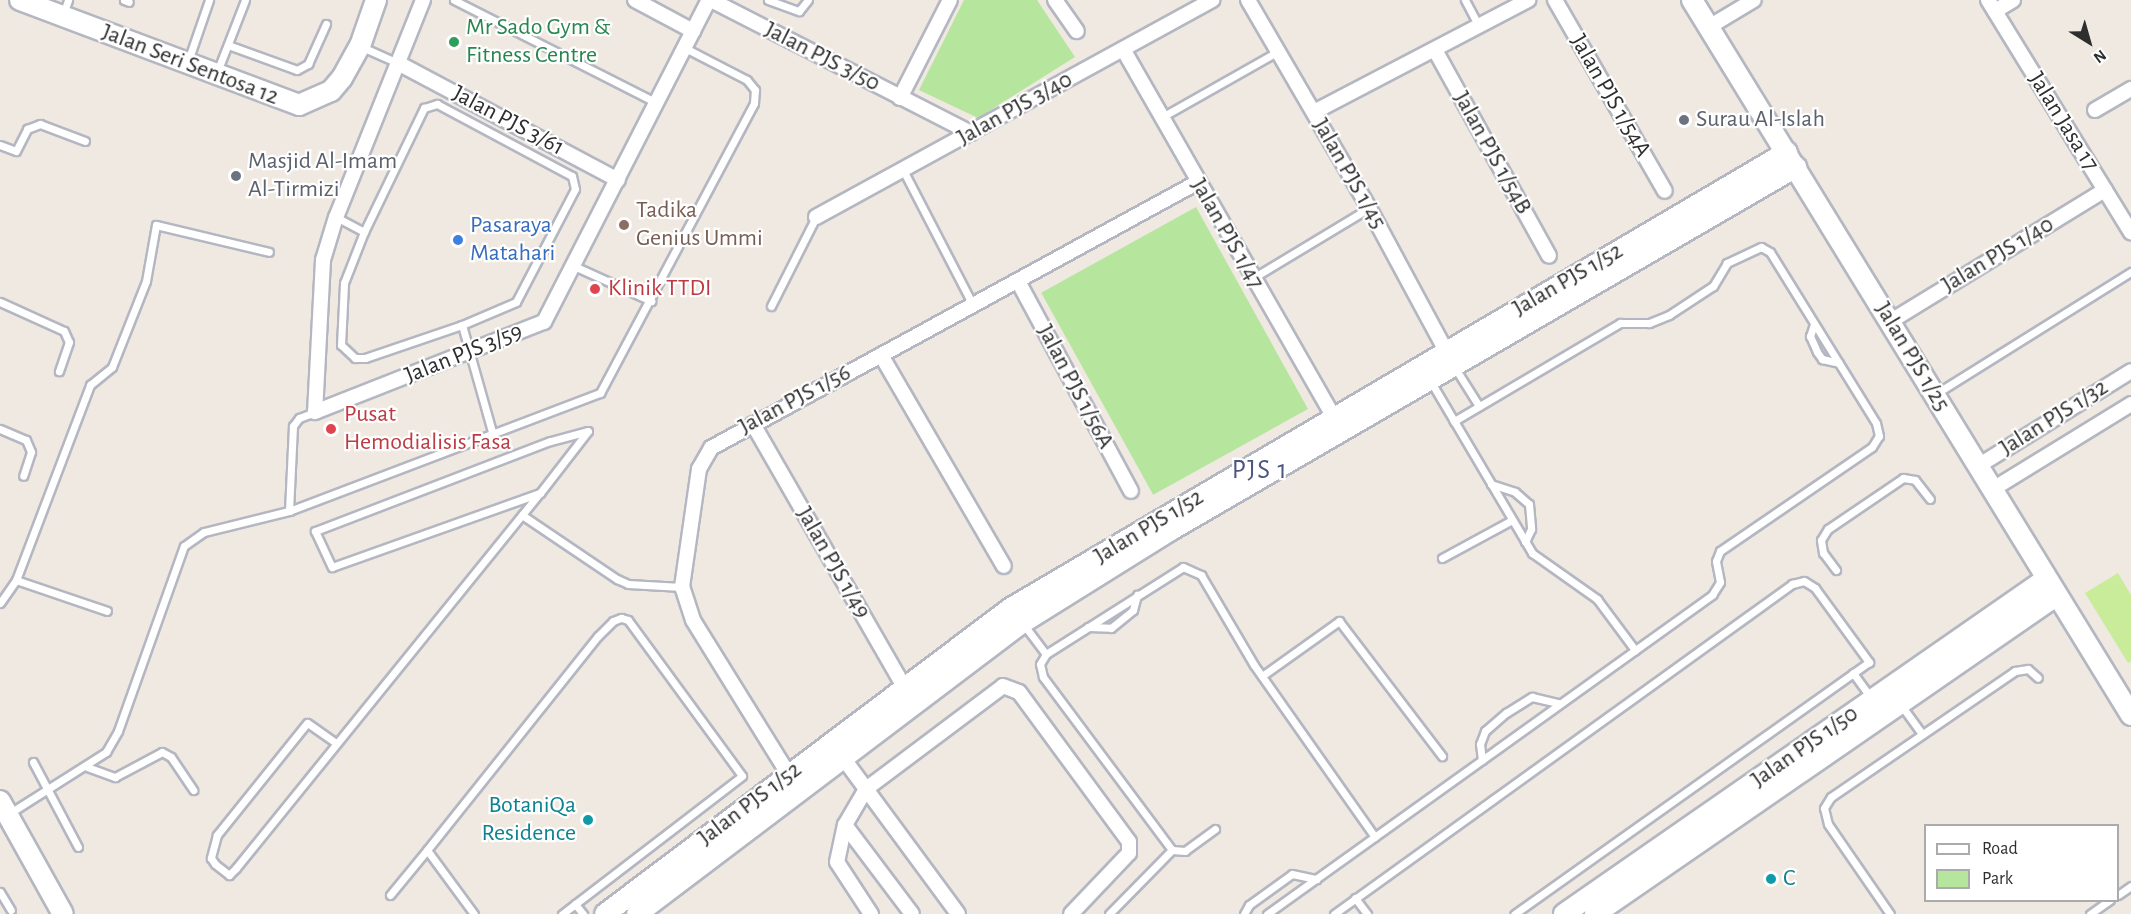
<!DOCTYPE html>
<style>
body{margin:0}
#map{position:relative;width:2131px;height:914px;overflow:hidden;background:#efe9e1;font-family:"Alegreya Sans",sans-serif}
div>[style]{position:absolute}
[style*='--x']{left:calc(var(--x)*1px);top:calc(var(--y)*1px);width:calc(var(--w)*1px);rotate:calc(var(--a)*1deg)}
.green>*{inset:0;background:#b6e59e;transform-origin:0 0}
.pitch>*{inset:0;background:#c9ec9a}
.roads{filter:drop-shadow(2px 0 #b4b7c1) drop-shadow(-2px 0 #b4b7c1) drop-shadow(0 2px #b4b7c1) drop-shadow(0 -2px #b4b7c1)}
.lane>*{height:7px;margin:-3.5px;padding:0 3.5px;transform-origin:3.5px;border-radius:3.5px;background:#fff}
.street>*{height:14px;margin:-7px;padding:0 7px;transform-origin:7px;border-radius:7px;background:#fff}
.secondary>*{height:20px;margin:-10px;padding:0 10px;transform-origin:10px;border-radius:10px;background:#fff}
.dots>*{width:16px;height:16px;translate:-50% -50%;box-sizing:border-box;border:3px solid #fff;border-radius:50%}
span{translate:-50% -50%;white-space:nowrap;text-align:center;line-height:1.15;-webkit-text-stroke:4.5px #fff;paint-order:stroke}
.leisure-label{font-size:24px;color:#27864d}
.left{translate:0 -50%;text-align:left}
.street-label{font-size:24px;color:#2e2e2e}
.worship-label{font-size:24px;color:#5b616d}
.education-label{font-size:24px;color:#785e54}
.shop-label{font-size:24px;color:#366cbe}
.health-label{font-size:24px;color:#be3a42}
.culture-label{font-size:24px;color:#0d838f}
.right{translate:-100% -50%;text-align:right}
.quarter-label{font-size:27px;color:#4d5680;letter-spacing:1.5px}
.legend{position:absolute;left:1924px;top:824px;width:195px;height:78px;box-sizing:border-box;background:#fff;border:2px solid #ababab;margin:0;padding:8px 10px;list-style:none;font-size:18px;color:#2e2e2e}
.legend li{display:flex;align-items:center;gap:12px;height:30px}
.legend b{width:30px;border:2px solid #ababab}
.north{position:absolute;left:2059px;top:12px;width:60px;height:60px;-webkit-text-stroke:4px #fff;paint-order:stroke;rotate:143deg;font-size:16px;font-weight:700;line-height:24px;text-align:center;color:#2e2e2e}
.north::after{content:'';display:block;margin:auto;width:21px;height:27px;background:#2e2e2e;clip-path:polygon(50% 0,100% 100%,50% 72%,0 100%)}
</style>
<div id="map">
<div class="green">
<div style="clip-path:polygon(964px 0,1037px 0,1075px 57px,978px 118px,919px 90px)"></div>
<div style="left:1196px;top:207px;width:231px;height:177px;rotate:61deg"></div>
</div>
<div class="pitch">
<div style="clip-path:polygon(2118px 573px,2131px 595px,2131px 661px,2128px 663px,2085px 593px)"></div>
</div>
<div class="roads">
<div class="lane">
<div style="--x:124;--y:0;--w:5;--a:22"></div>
<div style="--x:454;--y:0;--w:228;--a:26.9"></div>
<div style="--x:768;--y:0;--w:33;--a:20"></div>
<div style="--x:799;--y:11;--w:14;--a:-51"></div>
<div style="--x:1465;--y:0;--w:30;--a:62"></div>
<div style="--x:63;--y:14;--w:15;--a:-70"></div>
<div style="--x:228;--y:45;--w:73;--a:19.9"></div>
<div style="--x:297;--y:70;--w:13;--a:-29"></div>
<div style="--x:308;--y:64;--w:44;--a:-65.8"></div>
<div style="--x:362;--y:47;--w:39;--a:24"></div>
<div style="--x:188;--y:61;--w:65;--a:-71"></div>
<div style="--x:217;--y:72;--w:77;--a:-68.7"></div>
<div style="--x:437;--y:104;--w:153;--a:28.1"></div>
<div style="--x:572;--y:176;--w:13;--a:77"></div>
<div style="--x:575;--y:189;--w:127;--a:117.6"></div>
<div style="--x:516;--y:302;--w:59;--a:156.9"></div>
<div style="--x:462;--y:325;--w:102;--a:161.2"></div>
<div style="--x:365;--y:358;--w:10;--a:180"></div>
<div style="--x:355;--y:358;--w:19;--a:-137"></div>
<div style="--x:341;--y:345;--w:62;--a:-87.2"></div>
<div style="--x:344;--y:283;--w:55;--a:-68.6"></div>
<div style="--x:364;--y:232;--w:138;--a:-64.2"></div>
<div style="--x:424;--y:108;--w:14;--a:-17"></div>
<div style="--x:1162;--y:117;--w:132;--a:-29.5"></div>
<div style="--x:0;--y:145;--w:17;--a:21"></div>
<div style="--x:16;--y:151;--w:25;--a:-63"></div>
<div style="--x:27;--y:129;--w:14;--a:-21"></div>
<div style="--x:40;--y:124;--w:48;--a:20.7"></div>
<div style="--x:903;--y:170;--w:152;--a:62.6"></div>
<div style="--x:336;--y:217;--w:32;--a:28"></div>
<div style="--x:574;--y:266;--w:85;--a:24.4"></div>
<div style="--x:1253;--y:278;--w:135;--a:-31.1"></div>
<div style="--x:0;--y:302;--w:70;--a:24.4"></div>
<div style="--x:64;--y:331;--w:12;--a:66"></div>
<div style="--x:69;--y:342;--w:31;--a:109"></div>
<div style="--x:771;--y:306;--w:100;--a:-63.2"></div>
<div style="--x:1814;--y:324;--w:13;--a:108"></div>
<div style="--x:1810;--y:336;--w:17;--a:66"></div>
<div style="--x:1817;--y:352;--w:9;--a:54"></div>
<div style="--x:1822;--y:359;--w:17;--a:13"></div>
<div style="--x:462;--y:325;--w:114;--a:74.3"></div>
<div style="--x:1455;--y:368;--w:45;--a:57.7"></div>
<div style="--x:1431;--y:382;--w:199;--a:59.4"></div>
<div style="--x:1532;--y:553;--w:80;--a:35.3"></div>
<div style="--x:1597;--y:599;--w:64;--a:53.3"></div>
<div style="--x:1937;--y:393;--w:229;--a:-32"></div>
<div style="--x:315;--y:412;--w:17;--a:159"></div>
<div style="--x:299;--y:418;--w:10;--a:127"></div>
<div style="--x:293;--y:426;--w:85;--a:92.7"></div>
<div style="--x:289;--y:511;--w:333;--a:-20.8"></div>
<div style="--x:600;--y:393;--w:328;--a:-62"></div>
<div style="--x:754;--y:103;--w:13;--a:-86"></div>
<div style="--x:755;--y:90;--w:13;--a:-129"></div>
<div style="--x:747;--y:80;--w:70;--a:-152.7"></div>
<div style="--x:0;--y:429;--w:28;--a:23"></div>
<div style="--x:26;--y:440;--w:13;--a:67"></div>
<div style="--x:31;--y:452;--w:25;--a:108"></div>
<div style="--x:1491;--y:484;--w:25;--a:18"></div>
<div style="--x:1515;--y:492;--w:18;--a:41"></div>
<div style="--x:1529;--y:504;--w:25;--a:85"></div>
<div style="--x:1531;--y:529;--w:14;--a:115"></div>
<div style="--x:522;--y:515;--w:115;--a:34"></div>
<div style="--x:617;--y:579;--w:12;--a:24"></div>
<div style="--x:628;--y:584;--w:54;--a:3.2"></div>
<div style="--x:1442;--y:558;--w:80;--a:-28.5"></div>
<div style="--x:1836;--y:570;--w:21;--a:-127"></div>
<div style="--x:1823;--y:553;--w:13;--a:-99"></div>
<div style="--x:1821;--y:540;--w:13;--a:-58"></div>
<div style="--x:1828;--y:529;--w:91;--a:-34.2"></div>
<div style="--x:1903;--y:478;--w:12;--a:9"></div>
<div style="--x:1915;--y:480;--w:24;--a:52"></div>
<div style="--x:16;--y:580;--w:96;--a:18.8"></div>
<div style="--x:0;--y:603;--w:28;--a:-55"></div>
<div style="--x:16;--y:580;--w:209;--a:-69.2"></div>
<div style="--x:90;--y:385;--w:28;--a:-39"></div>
<div style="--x:112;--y:367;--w:92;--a:-68.4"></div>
<div style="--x:146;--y:281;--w:57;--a:-79.9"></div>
<div style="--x:156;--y:225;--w:116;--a:13.4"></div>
<div style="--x:1024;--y:625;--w:36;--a:53"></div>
<div style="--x:1088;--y:627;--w:23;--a:2"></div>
<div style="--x:1111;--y:628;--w:28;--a:-39"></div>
<div style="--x:1133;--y:610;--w:16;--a:-75"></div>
<div style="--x:1853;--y:673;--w:31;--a:54"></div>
<div style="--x:1262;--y:676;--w:95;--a:-35.5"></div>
<div style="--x:1339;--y:621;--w:170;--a:52.7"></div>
<div style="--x:1901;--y:705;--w:36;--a:54"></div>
<div style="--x:336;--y:743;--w:35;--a:-145"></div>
<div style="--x:307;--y:723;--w:144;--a:128.8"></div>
<div style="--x:217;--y:835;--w:24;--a:105"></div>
<div style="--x:211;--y:858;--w:7;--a:56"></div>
<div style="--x:215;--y:864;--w:18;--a:38"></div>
<div style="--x:229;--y:875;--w:10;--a:-45"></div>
<div style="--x:236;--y:868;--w:483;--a:-51"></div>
<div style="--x:540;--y:493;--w:78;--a:-52.3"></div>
<div style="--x:588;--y:431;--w:39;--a:165"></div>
<div style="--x:550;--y:441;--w:252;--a:159"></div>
<div style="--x:315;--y:531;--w:40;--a:65"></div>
<div style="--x:332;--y:567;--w:221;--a:-19.6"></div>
<div style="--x:1482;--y:760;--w:16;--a:-97"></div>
<div style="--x:1480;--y:744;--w:14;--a:-69"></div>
<div style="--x:1485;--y:731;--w:28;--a:-41"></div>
<div style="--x:1506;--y:713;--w:31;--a:-32"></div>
<div style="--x:1532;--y:697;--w:28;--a:13"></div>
<div style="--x:33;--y:762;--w:96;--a:62.1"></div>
<div style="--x:87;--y:767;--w:30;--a:20"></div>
<div style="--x:115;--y:777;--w:53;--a:-28"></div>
<div style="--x:162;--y:752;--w:10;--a:29"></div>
<div style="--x:171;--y:757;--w:40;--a:56"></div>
<div style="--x:10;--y:813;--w:114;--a:-32.4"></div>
<div style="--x:106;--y:752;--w:24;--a:-60"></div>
<div style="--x:118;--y:731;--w:196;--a:-70.4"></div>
<div style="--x:184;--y:546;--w:24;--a:-35"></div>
<div style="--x:204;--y:532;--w:88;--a:-13.9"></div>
<div style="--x:1215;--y:829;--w:37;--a:144"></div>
<div style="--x:1185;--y:851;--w:13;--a:-176"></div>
<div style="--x:1172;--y:850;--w:216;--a:-126.7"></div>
<div style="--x:1043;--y:677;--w:13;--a:-103"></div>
<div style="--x:1040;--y:664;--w:12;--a:-59"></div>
<div style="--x:1046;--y:654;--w:162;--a:-32.4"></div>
<div style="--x:1183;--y:567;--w:20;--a:24"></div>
<div style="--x:1201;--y:575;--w:104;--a:59.5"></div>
<div style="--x:1254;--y:665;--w:210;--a:54.9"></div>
<div style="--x:0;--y:892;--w:21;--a:59"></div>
<div style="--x:390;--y:895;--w:58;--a:-50.6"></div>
<div style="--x:2118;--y:895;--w:16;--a:-35"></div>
<div style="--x:1355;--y:898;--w:20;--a:53"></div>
<div style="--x:575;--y:904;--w:13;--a:51"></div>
<div style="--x:474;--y:914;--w:79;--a:-126.3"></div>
<div style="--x:427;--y:850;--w:274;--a:-51.4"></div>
<div style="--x:598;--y:636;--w:21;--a:-45"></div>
<div style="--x:613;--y:621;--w:9;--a:-21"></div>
<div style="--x:621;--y:618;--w:7;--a:16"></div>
<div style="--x:628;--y:620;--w:193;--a:53.8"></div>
<div style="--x:742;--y:776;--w:227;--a:142.5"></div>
<div style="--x:1109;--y:914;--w:90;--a:-45.5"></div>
<div style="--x:1244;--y:914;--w:10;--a:-61"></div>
<div style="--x:1249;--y:905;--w:53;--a:-35.8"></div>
<div style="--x:1292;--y:874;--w:25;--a:12"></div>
<div style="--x:1267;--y:914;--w:548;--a:-35.63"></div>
<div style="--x:1712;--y:595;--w:15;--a:-58"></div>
<div style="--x:1720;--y:582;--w:21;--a:-101"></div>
<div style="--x:1716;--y:561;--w:11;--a:-68"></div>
<div style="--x:1720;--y:551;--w:184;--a:-34.4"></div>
<div style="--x:1872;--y:447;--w:13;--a:-58"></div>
<div style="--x:1879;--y:436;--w:13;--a:-103"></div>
<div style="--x:1876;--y:423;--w:201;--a:-121.8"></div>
<div style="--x:1770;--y:252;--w:10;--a:-151"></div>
<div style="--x:1761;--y:247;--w:38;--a:155"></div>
<div style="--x:1727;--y:263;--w:27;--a:121"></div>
<div style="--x:1713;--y:286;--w:53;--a:146.6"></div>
<div style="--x:1669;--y:315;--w:22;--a:158"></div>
<div style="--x:1649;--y:323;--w:29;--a:180"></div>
<div style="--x:1620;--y:323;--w:193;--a:149.4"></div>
<div style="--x:1334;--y:914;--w:565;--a:-35.77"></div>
<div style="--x:1792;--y:584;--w:12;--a:-14"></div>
<div style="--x:1804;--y:581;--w:13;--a:32"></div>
<div style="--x:1815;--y:588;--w:92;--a:53.9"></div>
<div style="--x:1869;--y:662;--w:435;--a:144.6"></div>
<div style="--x:1890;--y:914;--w:109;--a:-124.6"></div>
<div style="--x:1828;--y:824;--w:16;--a:-104"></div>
<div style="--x:1824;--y:808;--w:13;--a:-58"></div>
<div style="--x:1831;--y:797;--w:223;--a:-34.4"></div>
<div style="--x:2015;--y:671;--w:13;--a:-9"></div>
<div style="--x:2028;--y:669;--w:13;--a:42"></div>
<div style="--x:2090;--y:914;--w:24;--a:-35"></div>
</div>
<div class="street">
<div style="--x:423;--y:0;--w:234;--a:111.8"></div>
<div style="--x:336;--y:217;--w:45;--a:106.8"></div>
<div style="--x:323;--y:260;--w:152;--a:93"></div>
<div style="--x:315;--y:412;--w:246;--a:-21.5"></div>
<div style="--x:544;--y:322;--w:362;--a:-62.9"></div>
<div style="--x:635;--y:0;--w:66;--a:28.1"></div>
<div style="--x:711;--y:0;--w:292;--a:27.1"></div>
<div style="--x:1055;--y:0;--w:38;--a:55"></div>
<div style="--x:1248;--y:0;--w:241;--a:59.8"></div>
<div style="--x:1369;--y:208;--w:162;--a:61.7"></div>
<div style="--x:1555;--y:0;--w:220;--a:60.1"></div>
<div style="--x:1988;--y:0;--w:273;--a:58.4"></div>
<div style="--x:1995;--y:11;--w:21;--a:-31"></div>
<div style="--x:1709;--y:27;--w:52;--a:-31"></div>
<div style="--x:1123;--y:49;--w:424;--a:60.2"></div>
<div style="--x:1435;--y:50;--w:235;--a:61"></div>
<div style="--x:398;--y:63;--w:249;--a:28"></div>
<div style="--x:900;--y:98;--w:110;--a:-63"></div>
<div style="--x:2095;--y:110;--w:42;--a:-30.3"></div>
<div style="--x:1314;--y:112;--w:242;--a:-27.6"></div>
<div style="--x:816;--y:217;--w:452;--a:-28.7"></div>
<div style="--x:1019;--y:283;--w:236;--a:61.7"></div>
<div style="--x:1891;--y:321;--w:251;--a:-31.5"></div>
<div style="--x:881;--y:355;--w:244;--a:59.8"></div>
<div style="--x:753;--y:424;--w:313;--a:60.1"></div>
<div style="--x:1978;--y:466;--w:180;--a:-31.8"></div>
<div style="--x:1993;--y:489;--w:162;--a:-31.6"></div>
<div style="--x:838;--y:751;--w:202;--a:53.6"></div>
<div style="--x:789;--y:775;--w:182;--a:-121.8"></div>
<div style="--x:693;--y:620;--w:35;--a:-108"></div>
<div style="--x:682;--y:587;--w:119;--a:-81.8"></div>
<div style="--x:699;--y:469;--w:24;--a:-60"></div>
<div style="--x:711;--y:448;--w:555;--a:-28.64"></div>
<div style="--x:845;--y:825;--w:111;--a:53"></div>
<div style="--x:871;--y:914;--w:62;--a:-123.2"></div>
<div style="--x:837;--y:862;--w:38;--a:-78"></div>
<div style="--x:845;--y:825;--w:42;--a:-59.7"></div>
<div style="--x:866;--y:789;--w:171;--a:-36.9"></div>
<div style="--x:1003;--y:686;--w:17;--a:21"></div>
<div style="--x:1019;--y:692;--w:186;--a:53.7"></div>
<div style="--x:1129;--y:842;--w:11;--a:90"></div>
<div style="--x:1129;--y:853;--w:84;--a:133.6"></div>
</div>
<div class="secondary">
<div style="--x:20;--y:0;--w:298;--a:20.6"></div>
<div style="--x:299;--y:105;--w:35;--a:-24"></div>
<div style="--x:331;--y:91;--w:17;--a:-50"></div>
<div style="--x:342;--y:78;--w:37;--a:-61"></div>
<div style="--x:360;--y:46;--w:49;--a:-70.8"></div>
<div style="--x:1692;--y:0;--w:839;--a:58.45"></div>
<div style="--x:0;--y:801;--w:129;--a:60.9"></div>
<div style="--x:605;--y:914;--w:508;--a:-37.01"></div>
<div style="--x:1011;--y:608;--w:900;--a:-30.44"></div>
<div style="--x:637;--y:914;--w:483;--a:-37.1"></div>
<div style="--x:1022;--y:623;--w:176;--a:-32"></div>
<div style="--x:1171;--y:530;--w:723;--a:-30.15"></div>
<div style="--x:1564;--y:914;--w:587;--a:-34.8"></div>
<div style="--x:1595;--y:914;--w:560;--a:-34.6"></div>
</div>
</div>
<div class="dots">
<div style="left:454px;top:42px;background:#2e9e5b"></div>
<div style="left:1684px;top:120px;background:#6b7280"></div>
<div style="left:236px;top:176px;background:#6b7280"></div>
<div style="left:624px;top:225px;background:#8d6e63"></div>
<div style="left:458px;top:240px;background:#3f7fe0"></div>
<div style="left:595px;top:289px;background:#e0444e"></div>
<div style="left:331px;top:429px;background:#e0444e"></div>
<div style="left:588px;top:820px;background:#0f9aa8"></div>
<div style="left:1771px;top:879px;background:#0f9aa8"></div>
</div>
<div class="leisure-label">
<span class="left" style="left:466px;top:42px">Mr Sado Gym &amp;<br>Fitness Centre</span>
</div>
<div class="street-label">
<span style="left:822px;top:57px;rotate:27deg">Jalan PJS 3/50</span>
<span style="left:190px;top:65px;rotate:21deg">Jalan Seri Sentosa 12</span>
<span style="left:1610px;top:96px;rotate:60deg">Jalan PJS 1/54A</span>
<span style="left:1015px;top:109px;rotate:-29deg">Jalan PJS 3/40</span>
<span style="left:508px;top:121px;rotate:28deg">Jalan PJS 3/61</span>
<span style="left:2063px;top:122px;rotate:58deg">Jalan Jasa 17</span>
<span style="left:1492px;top:153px;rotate:61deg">Jalan PJS 1/54B</span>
<span style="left:1349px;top:174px;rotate:60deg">Jalan PJS 1/45</span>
<span style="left:1227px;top:234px;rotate:60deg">Jalan PJS 1/47</span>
<span style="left:1998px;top:255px;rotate:-31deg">Jalan PJS 1/40</span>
<span style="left:1568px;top:280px;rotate:-30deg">Jalan PJS 1/52</span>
<span style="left:464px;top:354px;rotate:-22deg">Jalan PJS 3/59</span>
<span style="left:1912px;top:357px;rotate:59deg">Jalan PJS 1/25</span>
<span style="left:1075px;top:387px;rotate:62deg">Jalan PJS 1/56A</span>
<span style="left:795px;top:400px;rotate:-28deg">Jalan PJS 1/56</span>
<span style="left:2054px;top:418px;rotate:-32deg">Jalan PJS 1/32</span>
<span style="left:1149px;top:527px;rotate:-31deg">Jalan PJS 1/52</span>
<span style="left:833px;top:563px;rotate:60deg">Jalan PJS 1/49</span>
<span style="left:1805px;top:747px;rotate:-35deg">Jalan PJS 1/50</span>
<span style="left:750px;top:804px;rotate:-37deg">Jalan PJS 1/52</span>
</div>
<div class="worship-label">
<span class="left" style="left:1696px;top:120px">Surau Al-Islah</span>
<span class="left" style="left:248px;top:176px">Masjid Al-Imam<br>Al-Tirmizi</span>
</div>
<div class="education-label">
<span class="left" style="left:636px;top:225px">Tadika<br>Genius Ummi</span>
</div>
<div class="shop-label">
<span class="left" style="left:470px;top:240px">Pasaraya<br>Matahari</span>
</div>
<div class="health-label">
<span class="left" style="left:608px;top:289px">Klinik TTDI</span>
<span class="left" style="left:344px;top:429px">Pusat<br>Hemodialisis Fasa</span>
</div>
<div class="culture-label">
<span class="right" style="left:576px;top:820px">BotaniQa<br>Residence</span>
<span class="left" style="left:1783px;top:879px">C</span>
</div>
<div class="quarter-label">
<span style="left:1260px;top:470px">PJS 1</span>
</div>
<ul class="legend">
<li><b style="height:8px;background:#fff"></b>Road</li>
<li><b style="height:16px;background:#b6e59e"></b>Park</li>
</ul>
<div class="north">N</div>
</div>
